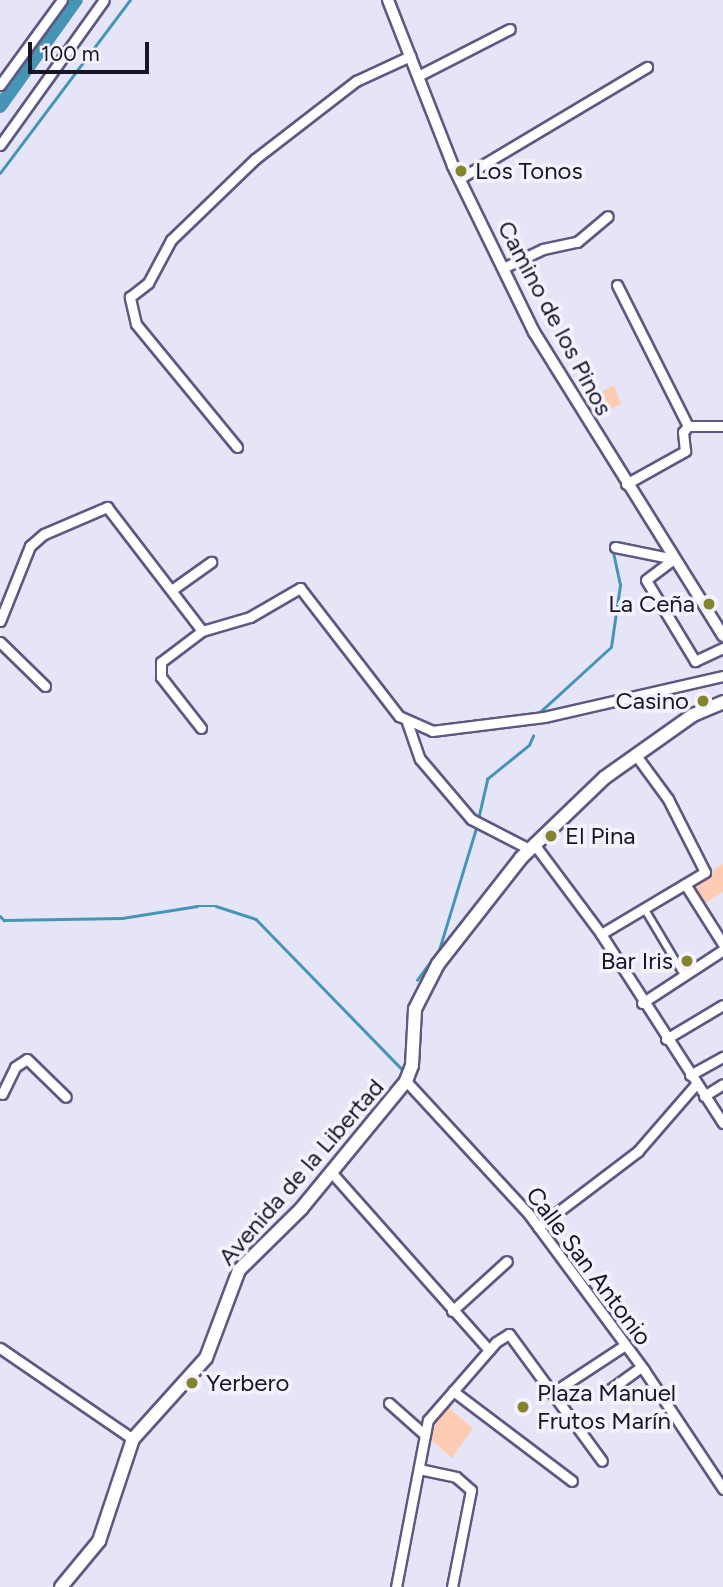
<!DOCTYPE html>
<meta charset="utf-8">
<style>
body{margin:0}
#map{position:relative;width:723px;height:1587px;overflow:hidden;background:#e6e5f7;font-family:Figtree,sans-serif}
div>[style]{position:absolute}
.green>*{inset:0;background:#feccb2}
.stream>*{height:2.5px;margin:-1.25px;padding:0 1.25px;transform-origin:1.25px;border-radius:1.25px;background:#4695b6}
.river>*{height:14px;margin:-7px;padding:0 7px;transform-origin:7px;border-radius:7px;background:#4695b6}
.roads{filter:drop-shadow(2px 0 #5d5981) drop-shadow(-2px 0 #5d5981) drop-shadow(0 2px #5d5981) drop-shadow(0 -2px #5d5981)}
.pedestrian>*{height:6px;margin:-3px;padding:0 3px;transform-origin:3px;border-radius:3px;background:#fff}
.minor>*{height:9px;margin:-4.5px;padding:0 4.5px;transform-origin:4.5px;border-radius:4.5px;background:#fff}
.tertiary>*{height:10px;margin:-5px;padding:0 5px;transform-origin:5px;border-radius:5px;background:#fff}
.secondary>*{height:12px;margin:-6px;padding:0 6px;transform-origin:6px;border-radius:6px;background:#fff}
.dots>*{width:19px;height:19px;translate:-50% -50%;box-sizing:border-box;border:4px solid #f4f3fd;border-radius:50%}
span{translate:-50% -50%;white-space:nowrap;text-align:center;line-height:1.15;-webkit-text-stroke:7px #f4f3fd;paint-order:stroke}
.poi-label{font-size:24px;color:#171626}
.left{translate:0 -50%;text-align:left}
.right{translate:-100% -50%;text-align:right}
.street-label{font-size:24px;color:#171626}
.scale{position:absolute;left:28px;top:42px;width:121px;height:32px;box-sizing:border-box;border:4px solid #171626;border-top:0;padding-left:9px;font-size:21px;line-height:24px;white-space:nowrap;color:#171626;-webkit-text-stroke:5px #f4f3fd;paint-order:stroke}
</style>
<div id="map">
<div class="green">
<div style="clip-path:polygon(614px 385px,621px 404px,591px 419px,580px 403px)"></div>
<div style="clip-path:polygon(723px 864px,723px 892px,701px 906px,687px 885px)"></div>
<div style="clip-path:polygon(444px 1404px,473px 1428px,452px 1458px,425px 1435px,428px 1420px)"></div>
</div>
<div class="stream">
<div style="left:0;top:173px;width:216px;rotate:-53.1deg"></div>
<div style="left:540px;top:712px;width:96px;rotate:-42.5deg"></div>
<div style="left:611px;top:647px;width:63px;rotate:-81.7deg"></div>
<div style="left:620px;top:585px;width:43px;rotate:-102.1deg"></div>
<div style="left:479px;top:815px;width:37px;rotate:-77deg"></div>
<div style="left:487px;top:779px;width:54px;rotate:-39deg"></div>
<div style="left:529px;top:745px;width:10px;rotate:-66deg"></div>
<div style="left:0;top:916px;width:6px;rotate:45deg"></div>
<div style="left:4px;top:920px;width:118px;rotate:-1deg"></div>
<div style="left:122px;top:918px;width:76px;rotate:-9.1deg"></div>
<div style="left:197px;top:906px;width:19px"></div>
<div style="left:216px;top:906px;width:42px;rotate:18deg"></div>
<div style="left:256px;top:919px;width:208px;rotate:45.8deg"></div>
<div style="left:417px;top:980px;width:37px;rotate:-54deg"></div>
<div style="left:439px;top:950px;width:127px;rotate:-73.1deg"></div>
</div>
<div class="river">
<div style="left:0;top:106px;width:130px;rotate:-54.4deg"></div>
</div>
<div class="roads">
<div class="pedestrian">
<div style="left:644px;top:908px;width:78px;rotate:59.2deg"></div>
</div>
<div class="minor">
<div style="left:418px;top:76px;width:103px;rotate:-27.1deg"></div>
<div style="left:0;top:85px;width:105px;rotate:-53.9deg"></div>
<div style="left:0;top:145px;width:178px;rotate:-54.4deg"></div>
<div style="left:459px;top:179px;width:219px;rotate:-30.8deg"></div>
<div style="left:503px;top:268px;width:44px;rotate:-25.4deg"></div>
<div style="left:543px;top:249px;width:35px;rotate:-12deg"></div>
<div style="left:577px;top:242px;width:40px;rotate:-40deg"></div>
<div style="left:617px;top:285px;width:158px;rotate:63.3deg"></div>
<div style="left:237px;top:447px;width:159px;rotate:-129.4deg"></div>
<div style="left:136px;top:324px;width:28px;rotate:-103deg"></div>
<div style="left:130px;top:297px;width:23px;rotate:-38deg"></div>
<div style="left:148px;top:283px;width:49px;rotate:-61.9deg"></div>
<div style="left:171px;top:240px;width:117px;rotate:-44deg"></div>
<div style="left:255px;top:159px;width:128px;rotate:-37.7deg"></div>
<div style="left:356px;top:81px;width:60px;rotate:-24.8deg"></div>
<div style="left:626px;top:484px;width:68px;rotate:-29.2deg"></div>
<div style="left:685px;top:451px;width:19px;rotate:-96deg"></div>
<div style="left:683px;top:432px;width:8px;rotate:-50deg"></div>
<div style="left:688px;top:426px;width:35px"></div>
<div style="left:615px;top:547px;width:60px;rotate:11.5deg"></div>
<div style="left:671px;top:561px;width:31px;rotate:143deg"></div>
<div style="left:646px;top:580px;width:95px;rotate:58.8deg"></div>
<div style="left:695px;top:661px;width:31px;rotate:-25deg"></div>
<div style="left:173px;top:589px;width:47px;rotate:-35.4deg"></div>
<div style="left:0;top:621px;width:81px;rotate:-68.2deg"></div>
<div style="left:30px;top:546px;width:18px;rotate:-41deg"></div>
<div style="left:44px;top:534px;width:69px;rotate:-23.2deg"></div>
<div style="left:107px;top:507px;width:156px;rotate:52.5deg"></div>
<div style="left:202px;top:631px;width:50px;rotate:-16.3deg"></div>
<div style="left:250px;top:617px;width:58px;rotate:-30.1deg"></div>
<div style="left:300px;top:588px;width:162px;rotate:52.3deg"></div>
<div style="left:399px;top:716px;width:36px;rotate:24deg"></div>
<div style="left:432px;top:731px;width:113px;rotate:-7.1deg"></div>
<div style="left:544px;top:717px;width:184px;rotate:-12.9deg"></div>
<div style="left:0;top:642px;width:63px;rotate:44.4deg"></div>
<div style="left:407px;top:722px;width:39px;rotate:71deg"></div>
<div style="left:420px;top:759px;width:79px;rotate:49.6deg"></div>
<div style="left:471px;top:819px;width:65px;rotate:27.3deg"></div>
<div style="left:201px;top:728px;width:65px;rotate:-128.1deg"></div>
<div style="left:161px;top:677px;width:15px;rotate:-90deg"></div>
<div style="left:161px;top:662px;width:51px;rotate:-37.1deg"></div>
<div style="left:534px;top:844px;width:112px;rotate:53.3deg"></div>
<div style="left:601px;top:934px;width:225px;rotate:57.2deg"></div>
<div style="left:685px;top:884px;width:71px;rotate:57.7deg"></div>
<div style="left:601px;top:934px;width:121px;rotate:-30.8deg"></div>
<div style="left:705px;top:872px;width:82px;rotate:-116.9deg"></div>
<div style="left:668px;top:799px;width:56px;rotate:-126.3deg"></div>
<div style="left:642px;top:1003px;width:97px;rotate:-33.2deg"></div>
<div style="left:666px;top:1039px;width:66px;rotate:-30.8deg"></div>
<div style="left:690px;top:1075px;width:38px;rotate:-29deg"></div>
<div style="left:406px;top:1081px;width:180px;rotate:47.3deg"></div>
<div style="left:528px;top:1213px;width:195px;rotate:53.5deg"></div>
<div style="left:644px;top:1370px;width:143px;rotate:56.4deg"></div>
<div style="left:2px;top:1094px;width:30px;rotate:-64deg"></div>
<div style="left:15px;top:1067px;width:14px;rotate:-34deg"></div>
<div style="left:27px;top:1059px;width:54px;rotate:44.3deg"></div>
<div style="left:704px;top:1096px;width:22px;rotate:-32deg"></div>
<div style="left:331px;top:1172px;width:238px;rotate:48.4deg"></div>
<div style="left:538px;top:1227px;width:126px;rotate:-37.2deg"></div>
<div style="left:638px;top:1151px;width:89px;rotate:-49.1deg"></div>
<div style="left:452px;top:1311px;width:74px;rotate:-42.3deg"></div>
<div style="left:0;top:1348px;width:161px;rotate:34.4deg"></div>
<div style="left:453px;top:1391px;width:149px;rotate:37.1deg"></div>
<div style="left:608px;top:1391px;width:41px;rotate:-36deg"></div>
<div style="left:552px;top:1393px;width:87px;rotate:-33.3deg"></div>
<div style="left:389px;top:1403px;width:48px;rotate:41.6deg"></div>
<div style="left:419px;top:1469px;width:38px;rotate:12deg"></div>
<div style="left:456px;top:1477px;width:20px;rotate:41deg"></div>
<div style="left:471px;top:1490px;width:99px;rotate:101.1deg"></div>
<div style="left:396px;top:1587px;width:170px;rotate:-79.2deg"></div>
<div style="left:428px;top:1420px;width:103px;rotate:-48.9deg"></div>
<div style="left:496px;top:1342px;width:15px;rotate:-32deg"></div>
<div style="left:509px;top:1334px;width:157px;rotate:53.8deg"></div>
</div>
<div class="tertiary">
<div style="left:388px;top:0;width:178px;rotate:68.6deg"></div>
<div style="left:453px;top:166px;width:185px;rotate:64deg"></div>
<div style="left:534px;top:332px;width:358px;rotate:58.1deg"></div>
</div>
<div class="secondary">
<div style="left:61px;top:1587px;width:60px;rotate:-50.4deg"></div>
<div style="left:99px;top:1541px;width:108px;rotate:-71.6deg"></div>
<div style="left:133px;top:1439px;width:109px;rotate:-48deg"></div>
<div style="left:206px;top:1358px;width:94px;rotate:-69.4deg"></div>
<div style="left:239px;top:1270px;width:87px;rotate:-44.5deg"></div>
<div style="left:301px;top:1209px;width:166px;rotate:-50.6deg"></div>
<div style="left:406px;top:1081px;width:17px;rotate:-69deg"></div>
<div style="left:412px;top:1065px;width:56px;rotate:-86.9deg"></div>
<div style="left:415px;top:1009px;width:51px;rotate:-62.9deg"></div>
<div style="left:438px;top:964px;width:135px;rotate:-51.9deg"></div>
<div style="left:521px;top:858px;width:115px;rotate:-43.9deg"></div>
<div style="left:604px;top:778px;width:109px;rotate:-35.3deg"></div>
<div style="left:693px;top:715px;width:33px;rotate:-23deg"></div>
</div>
</div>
<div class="dots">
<div style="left:461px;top:171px;background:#85842e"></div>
<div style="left:709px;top:604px;background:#85842e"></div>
<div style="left:703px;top:701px;background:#85842e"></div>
<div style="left:551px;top:836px;background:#85842e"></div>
<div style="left:687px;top:961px;background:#85842e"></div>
<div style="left:192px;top:1383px;background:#85842e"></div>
<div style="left:523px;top:1407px;background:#85842e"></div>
</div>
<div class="poi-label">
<span class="left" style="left:475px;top:171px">Los Tonos</span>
<span class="right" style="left:695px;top:604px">La Ceña</span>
<span class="right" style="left:689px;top:701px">Casino</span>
<span class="left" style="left:565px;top:836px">El Pina</span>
<span class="right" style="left:673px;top:961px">Bar Iris</span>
<span class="left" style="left:206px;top:1383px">Yerbero</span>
<span class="left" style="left:537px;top:1407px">Plaza Manuel<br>Frutos Marín</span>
</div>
<div class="street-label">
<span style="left:555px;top:318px;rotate:62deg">Camino de los Pinos</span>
<span style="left:301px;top:1172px;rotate:-49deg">Avenida de la Libertad</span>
<span style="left:589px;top:1266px;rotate:53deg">Calle San Antonio</span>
</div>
<div class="scale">100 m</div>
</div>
